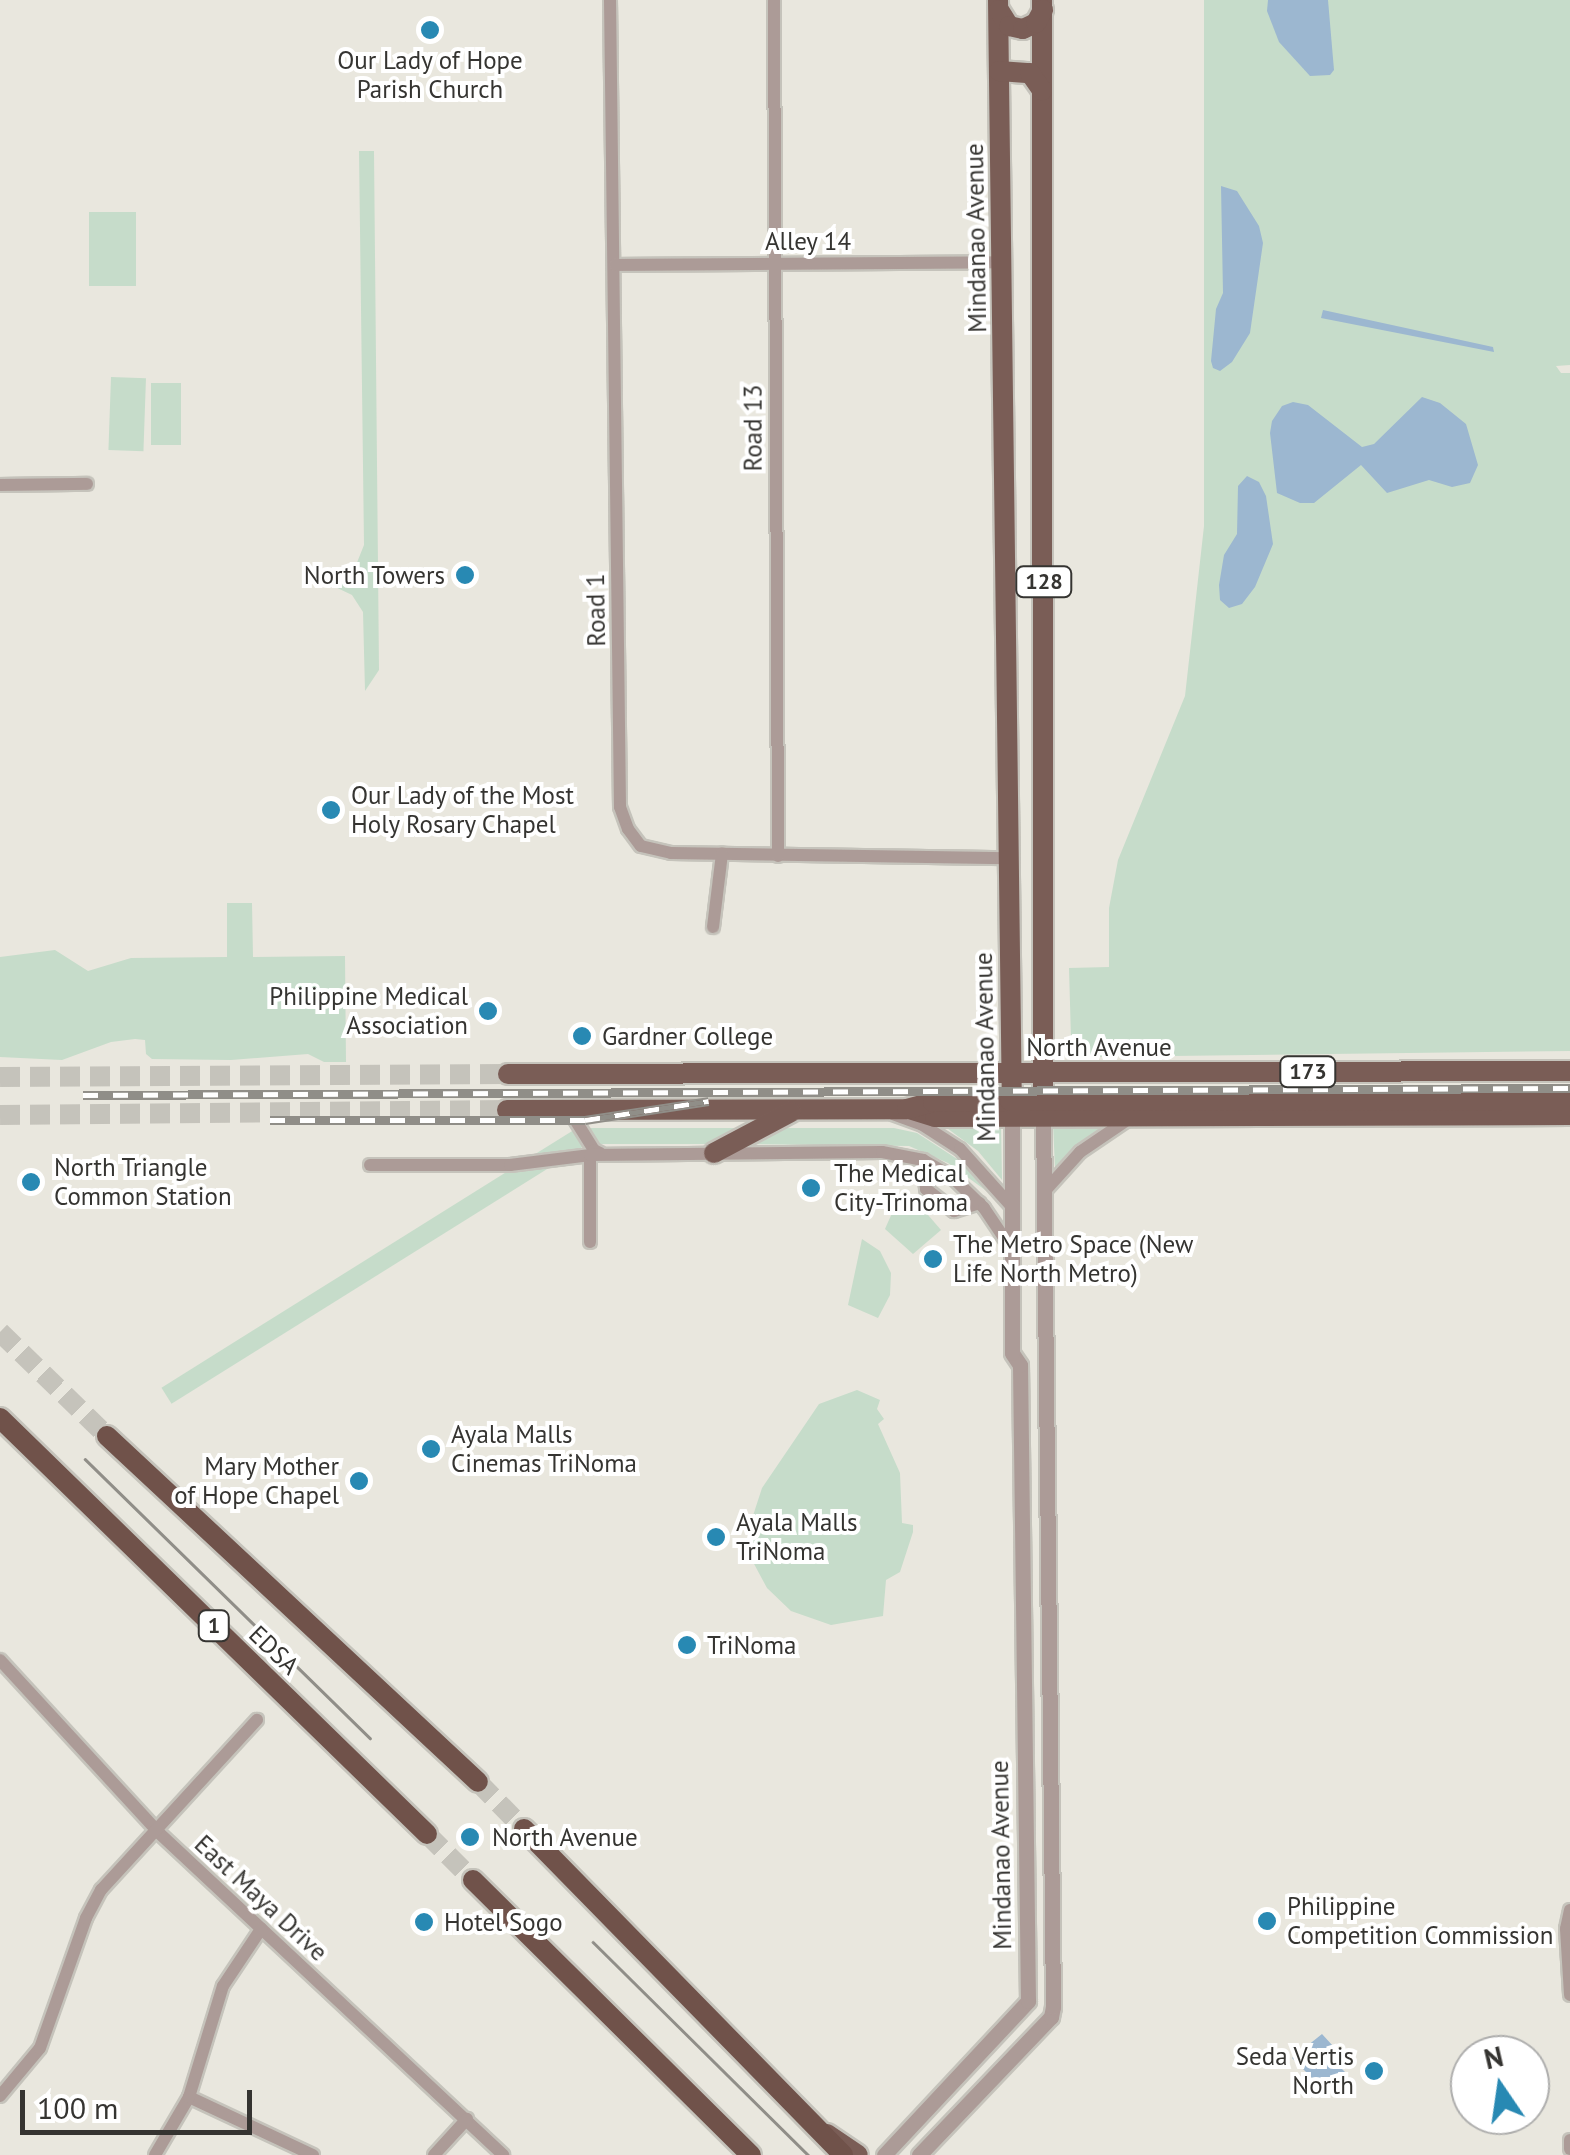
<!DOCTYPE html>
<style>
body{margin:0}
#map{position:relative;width:1570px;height:2155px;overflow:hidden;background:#e9e7de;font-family:"PT Sans",sans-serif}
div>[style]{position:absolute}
.green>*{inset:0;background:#c6dcca;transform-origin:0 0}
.water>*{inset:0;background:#9cb7d0}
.primary-tunnel>*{height:20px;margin-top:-10px;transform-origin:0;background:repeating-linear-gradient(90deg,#c5c3bb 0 20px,transparent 0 30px)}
.trunk-tunnel>*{height:20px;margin-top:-10px;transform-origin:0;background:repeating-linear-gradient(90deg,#c5c3bb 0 20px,transparent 0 30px)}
.roads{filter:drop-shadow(2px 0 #c5c3bb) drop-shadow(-2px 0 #c5c3bb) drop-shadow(0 2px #c5c3bb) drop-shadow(0 -2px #c5c3bb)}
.minor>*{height:12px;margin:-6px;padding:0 6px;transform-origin:6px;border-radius:6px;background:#ac9b97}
.tertiary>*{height:15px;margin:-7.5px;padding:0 7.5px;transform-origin:7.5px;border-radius:7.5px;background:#ac9b97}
.primary>*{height:20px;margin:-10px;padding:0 10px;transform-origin:10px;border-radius:10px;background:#7a5d56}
.trunk>*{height:20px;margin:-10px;padding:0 10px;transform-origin:10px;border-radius:10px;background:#70524a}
.tram>*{height:2.5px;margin:-1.25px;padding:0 1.25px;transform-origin:1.25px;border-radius:1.25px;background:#908e88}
.rail>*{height:9px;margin-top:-4.5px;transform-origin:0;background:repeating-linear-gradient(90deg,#fff 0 15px,#908e88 0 30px);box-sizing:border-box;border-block:2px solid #908e88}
.dots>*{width:28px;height:28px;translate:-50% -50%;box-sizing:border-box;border:5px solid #fff;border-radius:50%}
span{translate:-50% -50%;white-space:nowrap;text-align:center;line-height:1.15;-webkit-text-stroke:8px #fff;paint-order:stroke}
.shield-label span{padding:2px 8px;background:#fff;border:2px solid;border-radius:8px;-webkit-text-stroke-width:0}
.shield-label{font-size:22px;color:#353431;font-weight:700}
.poi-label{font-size:25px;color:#353431}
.right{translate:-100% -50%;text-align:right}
.left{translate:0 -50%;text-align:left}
.street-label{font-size:25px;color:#353431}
.north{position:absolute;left:1450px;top:2035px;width:100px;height:100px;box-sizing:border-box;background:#fff;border:2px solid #aeaead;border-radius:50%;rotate:347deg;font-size:28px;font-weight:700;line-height:40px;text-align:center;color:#353431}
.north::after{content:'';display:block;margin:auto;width:35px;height:45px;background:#2889b3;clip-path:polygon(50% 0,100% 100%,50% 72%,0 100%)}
.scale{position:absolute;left:20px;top:2090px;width:232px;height:45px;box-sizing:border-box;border:5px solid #353431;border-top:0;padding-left:12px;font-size:30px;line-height:35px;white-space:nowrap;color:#353431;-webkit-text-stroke:8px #fff;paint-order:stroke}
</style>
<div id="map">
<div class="green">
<div style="clip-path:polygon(1204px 0,1570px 0,1570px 365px,1556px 366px,1561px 373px,1570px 373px,1570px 1051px,1091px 1057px,1078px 1051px,1071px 1039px,1069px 968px,1109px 967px,1109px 908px,1118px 860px,1185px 696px,1204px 526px)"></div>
<div style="clip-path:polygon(359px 151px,374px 151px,379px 670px,365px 691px,363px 612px,352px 595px,329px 584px,356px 565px,364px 545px)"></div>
<div style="left:89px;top:212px;width:47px;height:74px"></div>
<div style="left:111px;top:377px;width:35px;height:73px;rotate:2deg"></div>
<div style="left:151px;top:383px;width:30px;height:62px"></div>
<div style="clip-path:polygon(227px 903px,252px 903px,253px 957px,345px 956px,346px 1062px,324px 1062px,308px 1054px,231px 1060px,152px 1059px,146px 1054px,145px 1040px,135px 1039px,111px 1042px,62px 1060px,0 1057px,0 957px,55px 950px,88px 971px,131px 958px,227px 957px)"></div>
<div style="clip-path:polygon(1001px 1122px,1002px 1180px,978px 1151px,940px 1123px)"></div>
<div style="clip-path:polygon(1053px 1122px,1107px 1122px,1055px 1169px)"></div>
<div style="left:577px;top:1128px;width:19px;height:490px;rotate:58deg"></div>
<div style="clip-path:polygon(585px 1128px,752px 1128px,721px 1144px,596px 1144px)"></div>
<div style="clip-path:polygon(768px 1128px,894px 1128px,917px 1133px,968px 1166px,992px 1195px,948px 1163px,909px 1146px,737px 1144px)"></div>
<div style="clip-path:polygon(900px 1195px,922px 1208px,941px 1230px,913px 1254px,885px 1229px)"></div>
<div style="clip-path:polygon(862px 1239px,880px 1251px,891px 1273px,890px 1295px,878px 1318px,848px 1305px)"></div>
<div style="clip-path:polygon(857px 1390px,880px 1400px,877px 1409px,884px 1419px,878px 1424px,900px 1473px,902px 1523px,913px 1525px,913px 1532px,900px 1572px,886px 1580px,883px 1616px,831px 1625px,791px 1611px,767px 1588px,753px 1562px,748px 1531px,762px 1488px,819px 1404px)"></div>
</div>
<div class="water">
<div style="clip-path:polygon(1268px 0,1328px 0,1334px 70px,1330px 75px,1310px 76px,1279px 42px,1267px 11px)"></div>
<div style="clip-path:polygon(1221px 186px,1237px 191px,1259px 226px,1263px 243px,1250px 333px,1232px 362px,1220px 371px,1213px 368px,1211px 361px,1216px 309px,1223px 293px)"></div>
<div style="clip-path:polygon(1323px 310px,1493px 347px,1494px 352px,1321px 318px)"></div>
<div style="clip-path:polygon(1422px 397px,1440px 403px,1466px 424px,1478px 465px,1470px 483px,1452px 487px,1429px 480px,1387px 493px,1361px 465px,1314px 503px,1300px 503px,1277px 493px,1270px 433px,1272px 421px,1282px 406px,1293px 402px,1308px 405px,1362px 447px,1374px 444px)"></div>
<div style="clip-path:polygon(1247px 476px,1259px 482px,1266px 496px,1273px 544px,1255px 587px,1242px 604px,1229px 608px,1220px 600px,1219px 585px,1224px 555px,1237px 534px,1238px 486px)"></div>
<div style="clip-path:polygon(1322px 2034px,1333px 2046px,1326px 2053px,1346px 2073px,1326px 2092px,1292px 2058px)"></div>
</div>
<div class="primary-tunnel">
<div style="left:0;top:1077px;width:508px;rotate:-0.34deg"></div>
<div style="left:0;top:1115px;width:507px;rotate:-0.57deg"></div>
</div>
<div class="trunk-tunnel">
<div style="left:0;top:1332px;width:149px;rotate:44.2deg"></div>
<div style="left:478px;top:1782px;width:66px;rotate:45.6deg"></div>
<div style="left:427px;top:1834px;width:65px;rotate:45deg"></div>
</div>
<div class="roads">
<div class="minor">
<div style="left:610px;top:0;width:807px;rotate:89.29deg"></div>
<div style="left:620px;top:807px;width:23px;rotate:70deg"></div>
<div style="left:628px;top:829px;width:21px;rotate:53deg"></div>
<div style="left:641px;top:846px;width:31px;rotate:13deg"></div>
<div style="left:671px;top:853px;width:337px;rotate:0.9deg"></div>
<div style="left:774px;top:0;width:856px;rotate:89.73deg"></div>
<div style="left:615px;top:265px;width:386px;rotate:-0.4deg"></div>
<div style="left:0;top:485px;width:87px;rotate:-0.7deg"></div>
<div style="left:713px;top:927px;width:74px;rotate:-83deg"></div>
<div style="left:569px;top:1110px;width:47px;rotate:58deg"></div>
<div style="left:594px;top:1150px;width:7px;rotate:27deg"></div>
<div style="left:893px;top:1114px;width:30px;rotate:20deg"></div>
<div style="left:921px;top:1124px;width:46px;rotate:32.7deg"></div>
<div style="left:960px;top:1149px;width:78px;rotate:48.1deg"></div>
<div style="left:923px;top:1160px;width:29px;rotate:84deg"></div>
<div style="left:926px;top:1189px;width:36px;rotate:38deg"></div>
<div style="left:954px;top:1211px;width:27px;rotate:-17deg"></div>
<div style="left:370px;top:1165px;width:140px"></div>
<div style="left:510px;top:1165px;width:81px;rotate:-7.1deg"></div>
<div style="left:1043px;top:1193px;width:55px;rotate:-47.9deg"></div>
<div style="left:1080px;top:1152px;width:57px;rotate:-34.2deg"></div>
<div style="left:590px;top:1242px;width:87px;rotate:-90deg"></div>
<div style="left:590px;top:1155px;width:292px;rotate:-0.6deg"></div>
<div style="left:882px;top:1152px;width:42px;rotate:11deg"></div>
<div style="left:923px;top:1160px;width:32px;rotate:30deg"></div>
<div style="left:951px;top:1176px;width:46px;rotate:44.1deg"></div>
<div style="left:984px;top:1208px;width:48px;rotate:56deg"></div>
<div style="left:0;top:1660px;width:234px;rotate:47.4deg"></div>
<div style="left:158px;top:1832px;width:473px;rotate:43.1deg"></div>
<div style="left:1570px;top:1910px;width:19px;rotate:102deg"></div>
<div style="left:1566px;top:1929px;width:66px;rotate:86.5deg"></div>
<div style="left:0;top:2096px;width:62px;rotate:-50.2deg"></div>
<div style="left:40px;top:2048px;width:138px;rotate:-70.5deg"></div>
<div style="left:86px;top:1918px;width:32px;rotate:-62deg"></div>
<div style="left:101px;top:1890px;width:231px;rotate:-47.5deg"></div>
<div style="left:189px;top:2097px;width:137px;rotate:25.1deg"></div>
<div style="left:1570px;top:2140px;width:9px;rotate:90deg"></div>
<div style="left:155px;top:2155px;width:67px;rotate:-59.6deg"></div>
<div style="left:189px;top:2097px;width:116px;rotate:-73deg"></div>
<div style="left:223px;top:1986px;width:69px;rotate:-56.3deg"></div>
<div style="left:434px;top:2155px;width:49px;rotate:-47.5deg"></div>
</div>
<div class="tertiary">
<div style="left:884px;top:2155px;width:211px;rotate:-46.9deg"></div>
<div style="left:1028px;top:2001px;width:636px;rotate:-90.72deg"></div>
<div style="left:1020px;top:1365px;width:14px;rotate:-124deg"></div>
<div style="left:1012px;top:1353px;width:237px;rotate:-90deg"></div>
<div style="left:919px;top:2155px;width:191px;rotate:-46.3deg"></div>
<div style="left:1051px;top:2017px;width:10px;rotate:-79deg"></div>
<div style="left:1053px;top:2007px;width:891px;rotate:-90.64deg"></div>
</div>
<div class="primary">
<div style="left:998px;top:0;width:1116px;rotate:89.28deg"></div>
<div style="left:1042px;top:0;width:1116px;rotate:89.95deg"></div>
<div style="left:999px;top:10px;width:19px;rotate:58deg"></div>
<div style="left:1009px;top:26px;width:14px;rotate:12deg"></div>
<div style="left:1023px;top:29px;width:14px;rotate:-25deg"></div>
<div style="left:1036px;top:23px;width:15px;rotate:-62deg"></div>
<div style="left:999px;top:71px;width:31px;rotate:4deg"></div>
<div style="left:1030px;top:73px;width:21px;rotate:55deg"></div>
<div style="left:508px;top:1074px;width:1062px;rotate:-0.16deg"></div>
<div style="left:909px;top:1109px;width:27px;rotate:17deg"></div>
<div style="left:935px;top:1117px;width:635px;rotate:-0.18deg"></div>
<div style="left:507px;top:1110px;width:400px;rotate:-0.1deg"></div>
<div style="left:907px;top:1109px;width:27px;rotate:-15deg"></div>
<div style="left:933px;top:1102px;width:77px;rotate:-0.7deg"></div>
<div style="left:1010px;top:1101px;width:560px;rotate:-0.1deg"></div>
<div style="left:714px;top:1153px;width:87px;rotate:-28deg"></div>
<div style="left:827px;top:2134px;width:37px;rotate:34deg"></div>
</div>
<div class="trunk">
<div style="left:0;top:1418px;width:596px;rotate:44.25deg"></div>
<div style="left:107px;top:1436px;width:507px;rotate:43deg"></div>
<div style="left:524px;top:1829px;width:456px;rotate:45.6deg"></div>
<div style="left:473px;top:1880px;width:391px;rotate:44.7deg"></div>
</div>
</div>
<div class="tram">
<div style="left:85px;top:1459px;width:399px;rotate:44.4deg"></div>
<div style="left:593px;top:1942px;width:303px;rotate:44.7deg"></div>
</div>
<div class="rail">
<div style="left:83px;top:1095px;width:1487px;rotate:-0.27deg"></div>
<div style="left:270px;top:1120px;width:315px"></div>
<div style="left:585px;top:1120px;width:125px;rotate:-8.7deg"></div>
</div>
<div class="dots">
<div style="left:430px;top:30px;background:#2889b3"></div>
<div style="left:465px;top:575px;background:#2889b3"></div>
<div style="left:331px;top:810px;background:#2889b3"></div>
<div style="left:488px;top:1011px;background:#2889b3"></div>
<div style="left:582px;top:1036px;background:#2889b3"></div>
<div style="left:31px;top:1182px;background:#2889b3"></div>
<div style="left:811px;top:1188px;background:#2889b3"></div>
<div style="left:933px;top:1259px;background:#2889b3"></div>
<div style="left:431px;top:1449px;background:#2889b3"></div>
<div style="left:359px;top:1481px;background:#2889b3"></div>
<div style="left:716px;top:1537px;background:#2889b3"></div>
<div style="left:687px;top:1645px;background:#2889b3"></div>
<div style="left:470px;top:1837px;background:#2889b3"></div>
<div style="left:1267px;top:1921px;background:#2889b3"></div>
<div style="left:424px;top:1922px;background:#2889b3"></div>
<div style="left:1374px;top:2071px;background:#2889b3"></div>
</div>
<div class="shield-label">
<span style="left:1044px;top:582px">128</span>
<span style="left:1308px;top:1072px">173</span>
<span style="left:214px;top:1626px">1</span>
</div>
<div class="poi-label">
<span style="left:430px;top:75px">Our Lady of Hope<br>Parish Church</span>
<span class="right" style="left:445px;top:575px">North Towers</span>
<span class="left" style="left:351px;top:810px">Our Lady of the Most<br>Holy Rosary Chapel</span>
<span class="right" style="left:468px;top:1011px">Philippine Medical<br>Association</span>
<span class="left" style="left:602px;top:1036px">Gardner College</span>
<span class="left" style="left:54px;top:1182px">North Triangle<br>Common Station</span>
<span class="left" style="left:834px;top:1188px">The Medical<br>City-Trinoma</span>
<span class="left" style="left:953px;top:1259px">The Metro Space (New<br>Life North Metro)</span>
<span class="left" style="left:451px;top:1449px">Ayala Malls<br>Cinemas TriNoma</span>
<span class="right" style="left:339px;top:1481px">Mary Mother<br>of Hope Chapel</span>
<span class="left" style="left:736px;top:1537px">Ayala Malls<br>TriNoma</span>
<span class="left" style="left:707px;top:1645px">TriNoma</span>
<span class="left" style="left:492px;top:1837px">North Avenue</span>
<span class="left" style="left:1287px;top:1921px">Philippine<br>Competition Commission</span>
<span class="left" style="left:444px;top:1922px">Hotel Sogo</span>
<span class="right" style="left:1354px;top:2071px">Seda Vertis<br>North</span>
</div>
<div class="street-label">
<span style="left:976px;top:238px;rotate:-91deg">Mindanao Avenue</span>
<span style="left:808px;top:241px">Alley 14</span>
<span style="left:753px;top:428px;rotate:-90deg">Road 13</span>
<span style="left:596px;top:610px;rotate:-91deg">Road 1</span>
<span style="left:985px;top:1047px;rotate:-91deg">Mindanao Avenue</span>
<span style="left:1099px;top:1047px">North Avenue</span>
<span style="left:274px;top:1650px;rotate:44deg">EDSA</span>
<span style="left:1001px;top:1855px;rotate:-91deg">Mindanao Avenue</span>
<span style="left:261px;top:1898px;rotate:43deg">East Maya Drive</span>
</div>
<div class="north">N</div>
<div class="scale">100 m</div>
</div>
